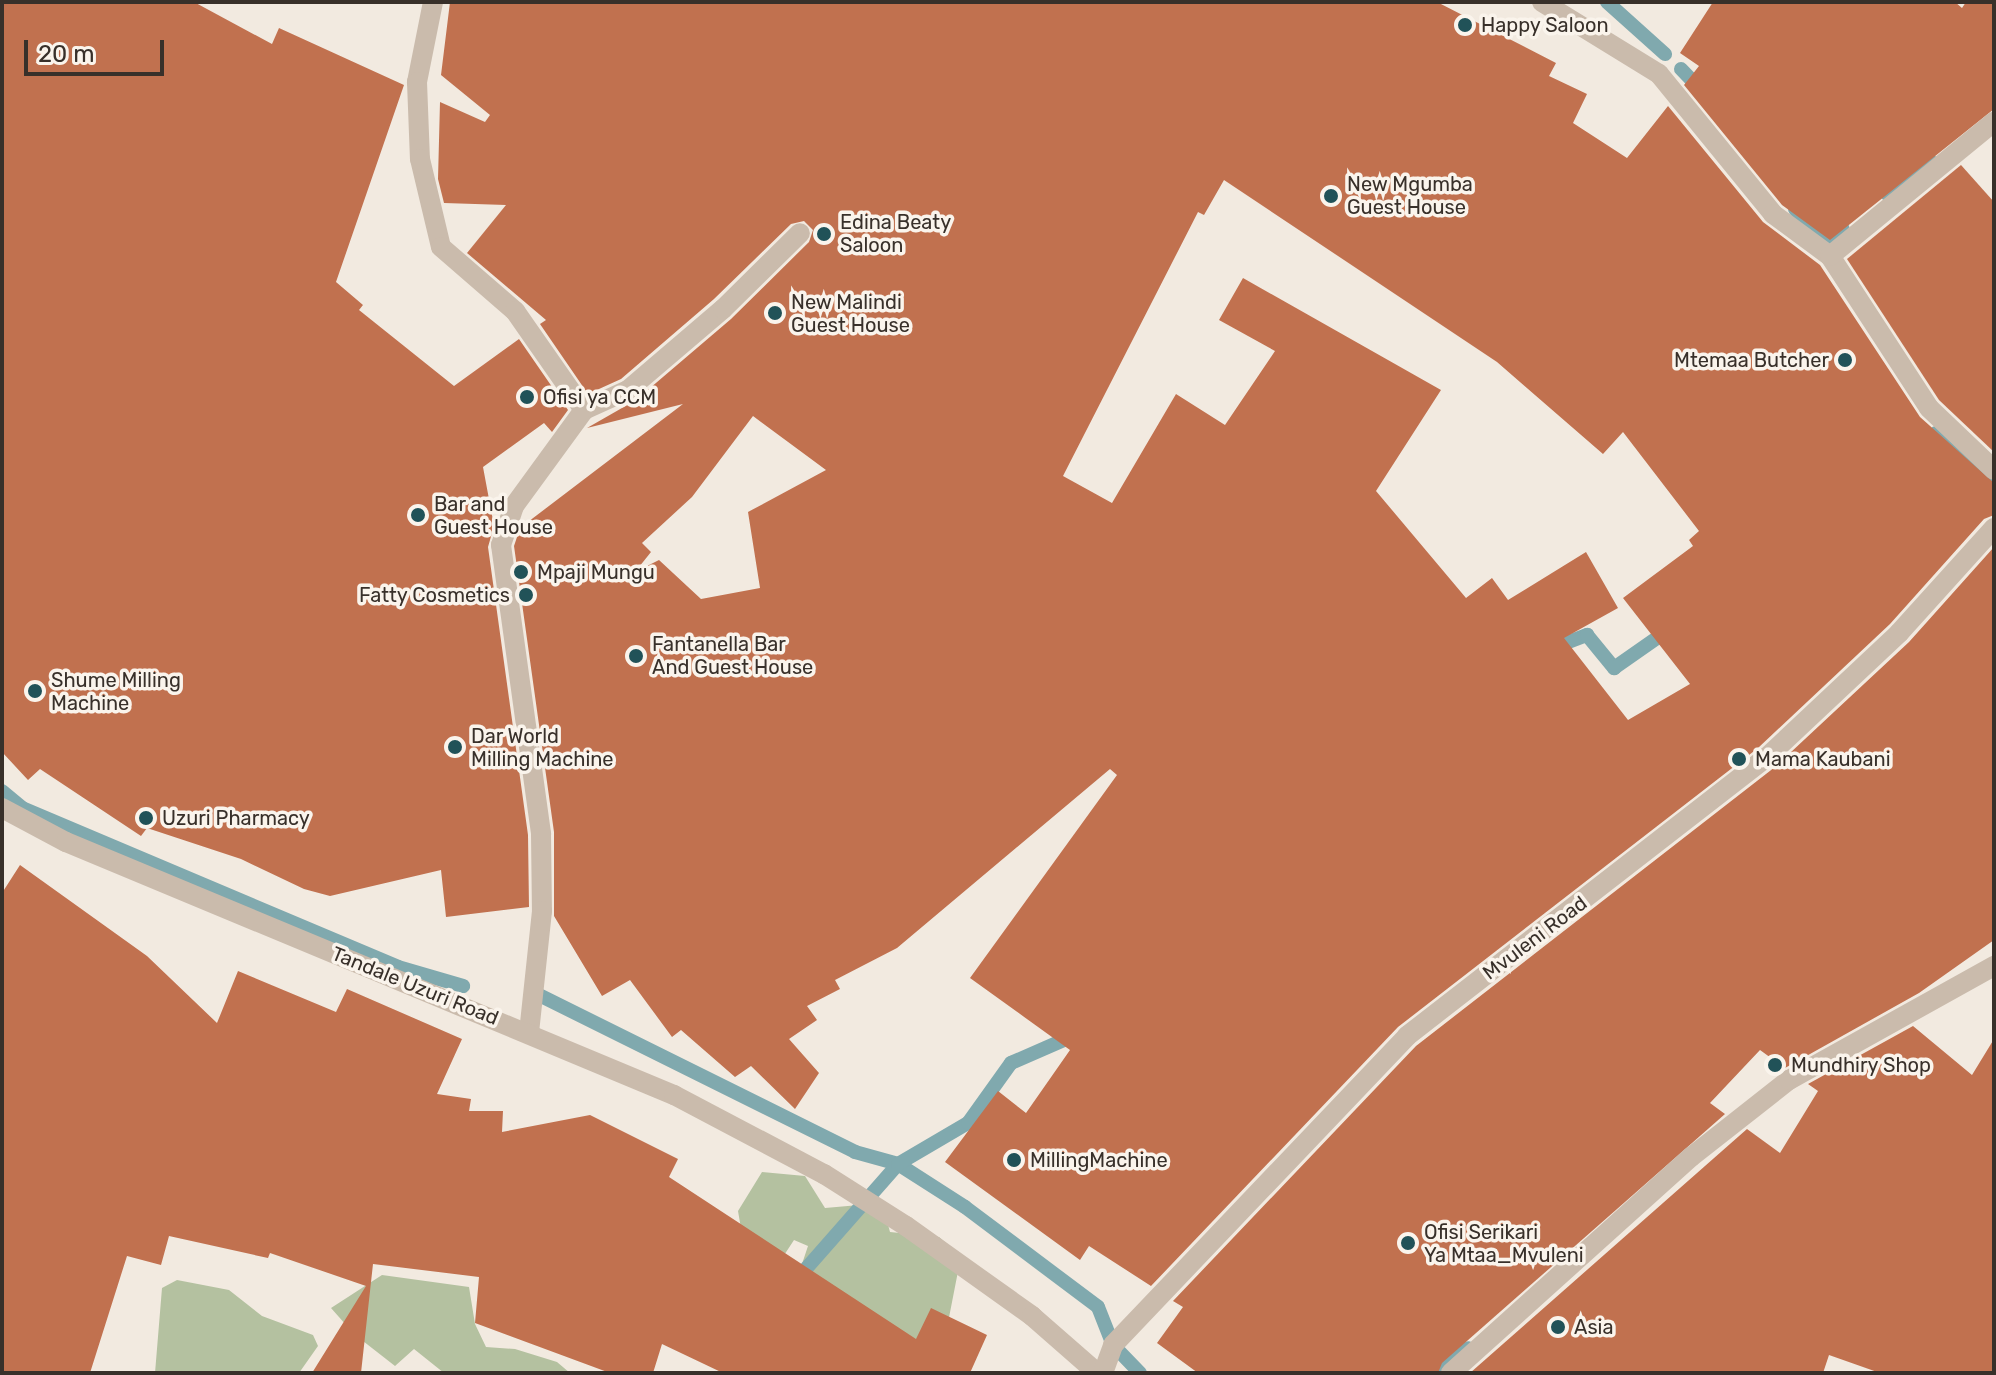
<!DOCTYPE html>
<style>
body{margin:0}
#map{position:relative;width:1996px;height:1375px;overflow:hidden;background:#f2eae0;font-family:Rubik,sans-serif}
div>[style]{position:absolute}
.green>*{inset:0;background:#b4c1a0}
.stream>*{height:14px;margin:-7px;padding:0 7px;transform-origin:7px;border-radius:7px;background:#80a9ae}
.building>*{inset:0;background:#c1714f}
.lane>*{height:20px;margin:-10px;padding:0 10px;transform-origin:10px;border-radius:10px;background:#cabbac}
.street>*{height:20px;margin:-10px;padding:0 10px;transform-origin:10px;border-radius:10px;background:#cabbac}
.dots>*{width:22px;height:22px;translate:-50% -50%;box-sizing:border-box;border:4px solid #faf4ec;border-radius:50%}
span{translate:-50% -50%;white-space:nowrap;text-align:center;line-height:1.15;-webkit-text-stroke:7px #faf4ec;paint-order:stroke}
.poi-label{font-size:20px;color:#38302a}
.left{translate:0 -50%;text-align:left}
.right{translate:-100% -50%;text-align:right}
.street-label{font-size:20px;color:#38302a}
.frame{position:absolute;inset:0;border:4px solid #38302a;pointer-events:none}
.scale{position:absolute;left:24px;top:40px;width:140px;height:36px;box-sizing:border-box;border:4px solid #38302a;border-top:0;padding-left:10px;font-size:24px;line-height:28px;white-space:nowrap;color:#38302a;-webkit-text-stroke:6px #faf4ec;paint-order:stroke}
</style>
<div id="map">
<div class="green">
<div style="clip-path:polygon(762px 1172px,805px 1176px,825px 1208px,882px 1203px,890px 1232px,939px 1237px,961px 1256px,945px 1338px,920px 1353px,797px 1279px,808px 1246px,794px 1240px,775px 1269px,744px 1246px,738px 1211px)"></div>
<div style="clip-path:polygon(382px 1275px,469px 1287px,475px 1324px,486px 1347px,515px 1349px,557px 1362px,570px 1373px,444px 1373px,414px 1349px,395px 1366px,354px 1334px,331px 1308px)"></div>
<div style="clip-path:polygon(177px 1280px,229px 1290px,262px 1316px,313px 1335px,318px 1346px,299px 1373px,155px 1373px,162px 1288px)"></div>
</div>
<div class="stream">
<div style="left:1607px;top:2px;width:78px;rotate:41.9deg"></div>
<div style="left:1681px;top:69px;width:32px;rotate:46deg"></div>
<div style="left:1887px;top:194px;width:55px;rotate:-35.4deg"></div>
<div style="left:1795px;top:209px;width:46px;rotate:51.1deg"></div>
<div style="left:1824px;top:245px;width:25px;rotate:-43deg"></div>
<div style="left:1936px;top:433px;width:75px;rotate:39.6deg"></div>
<div style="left:1550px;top:649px;width:40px;rotate:-21deg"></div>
<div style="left:1587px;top:635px;width:43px;rotate:50.7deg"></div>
<div style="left:1614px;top:668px;width:68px;rotate:-34.9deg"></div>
<div style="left:2px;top:791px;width:26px;rotate:40deg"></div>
<div style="left:22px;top:808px;width:408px;rotate:22.9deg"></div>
<div style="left:398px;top:967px;width:68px;rotate:16.3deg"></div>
<div style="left:533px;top:992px;width:360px;rotate:26.4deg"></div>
<div style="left:855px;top:1152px;width:45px;rotate:15.6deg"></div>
<div style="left:898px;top:1164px;width:80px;rotate:32.7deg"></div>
<div style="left:965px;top:1207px;width:166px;rotate:36.9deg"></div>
<div style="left:1098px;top:1307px;width:41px;rotate:68.5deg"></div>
<div style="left:1113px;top:1345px;width:39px;rotate:46deg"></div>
<div style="left:797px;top:1279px;width:153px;rotate:-48.7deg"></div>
<div style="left:898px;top:1164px;width:81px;rotate:-30.4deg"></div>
<div style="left:968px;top:1123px;width:74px;rotate:-54.4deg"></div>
<div style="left:1011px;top:1063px;width:70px;rotate:-23.6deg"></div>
<div style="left:1431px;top:1373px;width:45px;rotate:-33.3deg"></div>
</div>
<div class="building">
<div style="clip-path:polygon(2px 2px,194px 2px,272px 44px,279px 28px,404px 85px,336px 282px,363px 305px,359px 310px,454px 386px,519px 339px,568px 410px,552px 432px,544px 423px,483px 467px,494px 526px,488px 547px,528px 835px,529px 907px,446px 917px,441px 870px,330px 896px,304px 889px,241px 859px,147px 828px,141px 836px,40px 769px,28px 780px,2px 752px)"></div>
<div style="clip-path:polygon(evenodd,450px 2px,1437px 2px,1556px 63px,1549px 76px,1587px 94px,1573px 123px,1627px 158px,1668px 106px,1763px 222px,1820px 265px,1920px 417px,1994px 483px,1994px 515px,1984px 519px,1890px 624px,1758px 748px,1398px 1027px,1151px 1286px,1089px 1246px,1080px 1260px,945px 1162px,998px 1091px,1026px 1113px,1070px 1050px,970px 978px,1117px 775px,1110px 769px,897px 948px,835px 980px,840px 989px,807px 1006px,817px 1020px,789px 1039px,819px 1073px,795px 1109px,751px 1066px,735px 1077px,681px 1030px,672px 1037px,630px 980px,602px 996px,554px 916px,554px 832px,514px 546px,520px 528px,683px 404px,587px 428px,636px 400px,731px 319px,809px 242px,813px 230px,804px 221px,791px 224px,714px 299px,621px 379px,588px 394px,540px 324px,546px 320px,467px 253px,506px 205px,444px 203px,438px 179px,440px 102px,485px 122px,490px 115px,441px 75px,450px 2px,1224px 180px,1497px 362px,1603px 454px,1623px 432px,1699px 531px,1689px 540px,1693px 546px,1623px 598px,1690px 684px,1628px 720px,1564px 638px,1618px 608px,1586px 552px,1508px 600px,1492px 578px,1466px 598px,1376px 491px,1441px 390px,1243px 278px,1219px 320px,1275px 351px,1225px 425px,1176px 394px,1112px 503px,1063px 476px,1198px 212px,1204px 215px,1224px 180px,450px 2px,753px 416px,826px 470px,748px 512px,760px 588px,701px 599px,659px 560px,635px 572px,651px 552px,642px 543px,692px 497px,753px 416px)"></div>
<div style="clip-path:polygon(1713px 2px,1955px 2px,1962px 8px,1966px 2px,1994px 2px,1994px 109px,1830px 240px,1782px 205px,1684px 85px,1699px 66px,1680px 53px)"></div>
<div style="clip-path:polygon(1961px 165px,1994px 202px,1994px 452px,1939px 400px,1847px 259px)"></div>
<div style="clip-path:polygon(1994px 547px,1994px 940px,1919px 993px,1785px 1068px,1760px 1050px,1710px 1103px,1725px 1114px,1442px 1363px,1438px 1373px,1198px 1373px,1157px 1343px,1183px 1307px,1173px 1301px,1416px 1046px,1775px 767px,1909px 642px)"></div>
<div style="clip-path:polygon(20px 865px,147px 956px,217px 1023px,238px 971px,336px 1012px,347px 989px,462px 1039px,437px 1094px,471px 1099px,469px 1111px,503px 1111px,502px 1132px,590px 1115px,678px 1159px,669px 1177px,916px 1339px,931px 1308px,987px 1335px,970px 1373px,723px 1373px,662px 1344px,653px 1373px,610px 1373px,475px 1323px,479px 1277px,373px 1264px,361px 1373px,312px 1373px,366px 1286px,270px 1253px,268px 1258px,169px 1236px,161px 1265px,127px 1256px,90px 1373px,2px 1373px,2px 893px)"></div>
<div style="clip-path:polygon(1913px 1026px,1972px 1075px,1994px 1039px,1994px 1373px,1880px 1373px,1829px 1355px,1823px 1373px,1470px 1373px,1747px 1129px,1780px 1153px,1818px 1091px,1808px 1084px)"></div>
</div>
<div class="lane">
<div style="left:584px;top:410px;width:48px;rotate:-24.4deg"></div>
<div style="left:628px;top:390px;width:125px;rotate:-40.5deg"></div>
<div style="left:723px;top:309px;width:108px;rotate:-44.6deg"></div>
</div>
<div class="street">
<div style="left:433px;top:2px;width:82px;rotate:101.3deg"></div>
<div style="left:417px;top:82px;width:77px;rotate:87.8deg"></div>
<div style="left:420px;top:159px;width:90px;rotate:76.6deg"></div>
<div style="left:441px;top:247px;width:98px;rotate:40.9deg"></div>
<div style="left:515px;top:311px;width:121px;rotate:55.1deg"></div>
<div style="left:584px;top:410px;width:119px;rotate:126.1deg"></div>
<div style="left:514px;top:506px;width:41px;rotate:108.4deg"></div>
<div style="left:501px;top:545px;width:292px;rotate:82.1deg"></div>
<div style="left:541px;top:834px;width:77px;rotate:89.3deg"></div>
<div style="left:542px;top:911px;width:122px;rotate:96.1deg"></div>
<div style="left:1542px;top:2px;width:137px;rotate:31.6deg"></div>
<div style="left:1659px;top:74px;width:181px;rotate:50.8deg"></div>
<div style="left:1773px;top:214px;width:71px;rotate:36.4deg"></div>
<div style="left:1830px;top:256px;width:181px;rotate:56.9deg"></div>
<div style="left:1929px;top:408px;width:90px;rotate:43.6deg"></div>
<div style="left:1830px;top:256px;width:212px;rotate:-39.3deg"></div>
<div style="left:2px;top:808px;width:72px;rotate:28deg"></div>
<div style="left:66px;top:842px;width:659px;rotate:22.59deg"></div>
<div style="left:674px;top:1095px;width:170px;rotate:27.8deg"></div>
<div style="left:824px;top:1174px;width:97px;rotate:32.4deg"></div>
<div style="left:906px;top:1226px;width:155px;rotate:35.5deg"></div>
<div style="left:1032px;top:1316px;width:86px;rotate:41.2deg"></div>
<div style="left:1103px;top:1373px;width:30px;rotate:-70deg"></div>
<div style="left:1113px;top:1345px;width:427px;rotate:-46.4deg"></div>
<div style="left:1407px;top:1036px;width:454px;rotate:-37.8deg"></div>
<div style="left:1766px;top:758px;width:183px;rotate:-43.2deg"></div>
<div style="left:1899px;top:633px;width:142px;rotate:-47.9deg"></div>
<div style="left:1451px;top:1373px;width:323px;rotate:-42deg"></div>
<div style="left:1691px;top:1157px;width:125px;rotate:-38.2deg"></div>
<div style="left:1789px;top:1080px;width:235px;rotate:-29.1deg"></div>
</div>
<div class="dots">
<div style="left:1465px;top:25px;background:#215258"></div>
<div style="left:1331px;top:196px;background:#215258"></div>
<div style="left:824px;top:234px;background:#215258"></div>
<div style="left:775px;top:313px;background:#215258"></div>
<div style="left:1845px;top:360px;background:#215258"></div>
<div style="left:527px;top:397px;background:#215258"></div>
<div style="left:418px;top:515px;background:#215258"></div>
<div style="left:521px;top:572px;background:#215258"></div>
<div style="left:526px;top:595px;background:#215258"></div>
<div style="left:636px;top:656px;background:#215258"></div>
<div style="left:35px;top:691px;background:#215258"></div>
<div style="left:455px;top:747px;background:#215258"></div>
<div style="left:1739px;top:759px;background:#215258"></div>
<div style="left:146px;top:818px;background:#215258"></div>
<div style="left:1775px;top:1065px;background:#215258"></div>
<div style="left:1014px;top:1160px;background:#215258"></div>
<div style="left:1408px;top:1243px;background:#215258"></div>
<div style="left:1558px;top:1327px;background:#215258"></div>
</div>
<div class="poi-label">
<span class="left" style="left:1481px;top:25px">Happy Saloon</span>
<span class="left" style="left:1347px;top:196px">New Mgumba<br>Guest House</span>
<span class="left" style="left:840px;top:234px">Edina Beaty<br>Saloon</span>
<span class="left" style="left:791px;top:314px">New Malindi<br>Guest House</span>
<span class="right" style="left:1829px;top:360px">Mtemaa Butcher</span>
<span class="left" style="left:543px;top:397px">Ofisi ya CCM</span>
<span class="left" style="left:434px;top:516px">Bar and<br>Guest House</span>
<span class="left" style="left:537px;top:572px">Mpaji Mungu</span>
<span class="right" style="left:510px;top:595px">Fatty Cosmetics</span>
<span class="left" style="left:652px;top:656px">Fantanella Bar<br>And Guest House</span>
<span class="left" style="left:51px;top:692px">Shume Milling<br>Machine</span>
<span class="left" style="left:471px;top:748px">Dar World<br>Milling Machine</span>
<span class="left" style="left:1755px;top:759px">Mama Kaubani</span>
<span class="left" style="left:162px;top:818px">Uzuri Pharmacy</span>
<span class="left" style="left:1791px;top:1065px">Mundhiry Shop</span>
<span class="left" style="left:1030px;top:1160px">MillingMachine</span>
<span class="left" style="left:1424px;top:1244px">Ofisi Serikari<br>Ya Mtaa_Mvuleni</span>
<span class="left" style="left:1574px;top:1327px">Asia</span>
</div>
<div class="street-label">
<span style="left:1535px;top:938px;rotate:-37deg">Mvuleni Road</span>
<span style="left:415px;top:986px;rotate:22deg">Tandale Uzuri Road</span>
</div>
<div class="frame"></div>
<div class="scale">20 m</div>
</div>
